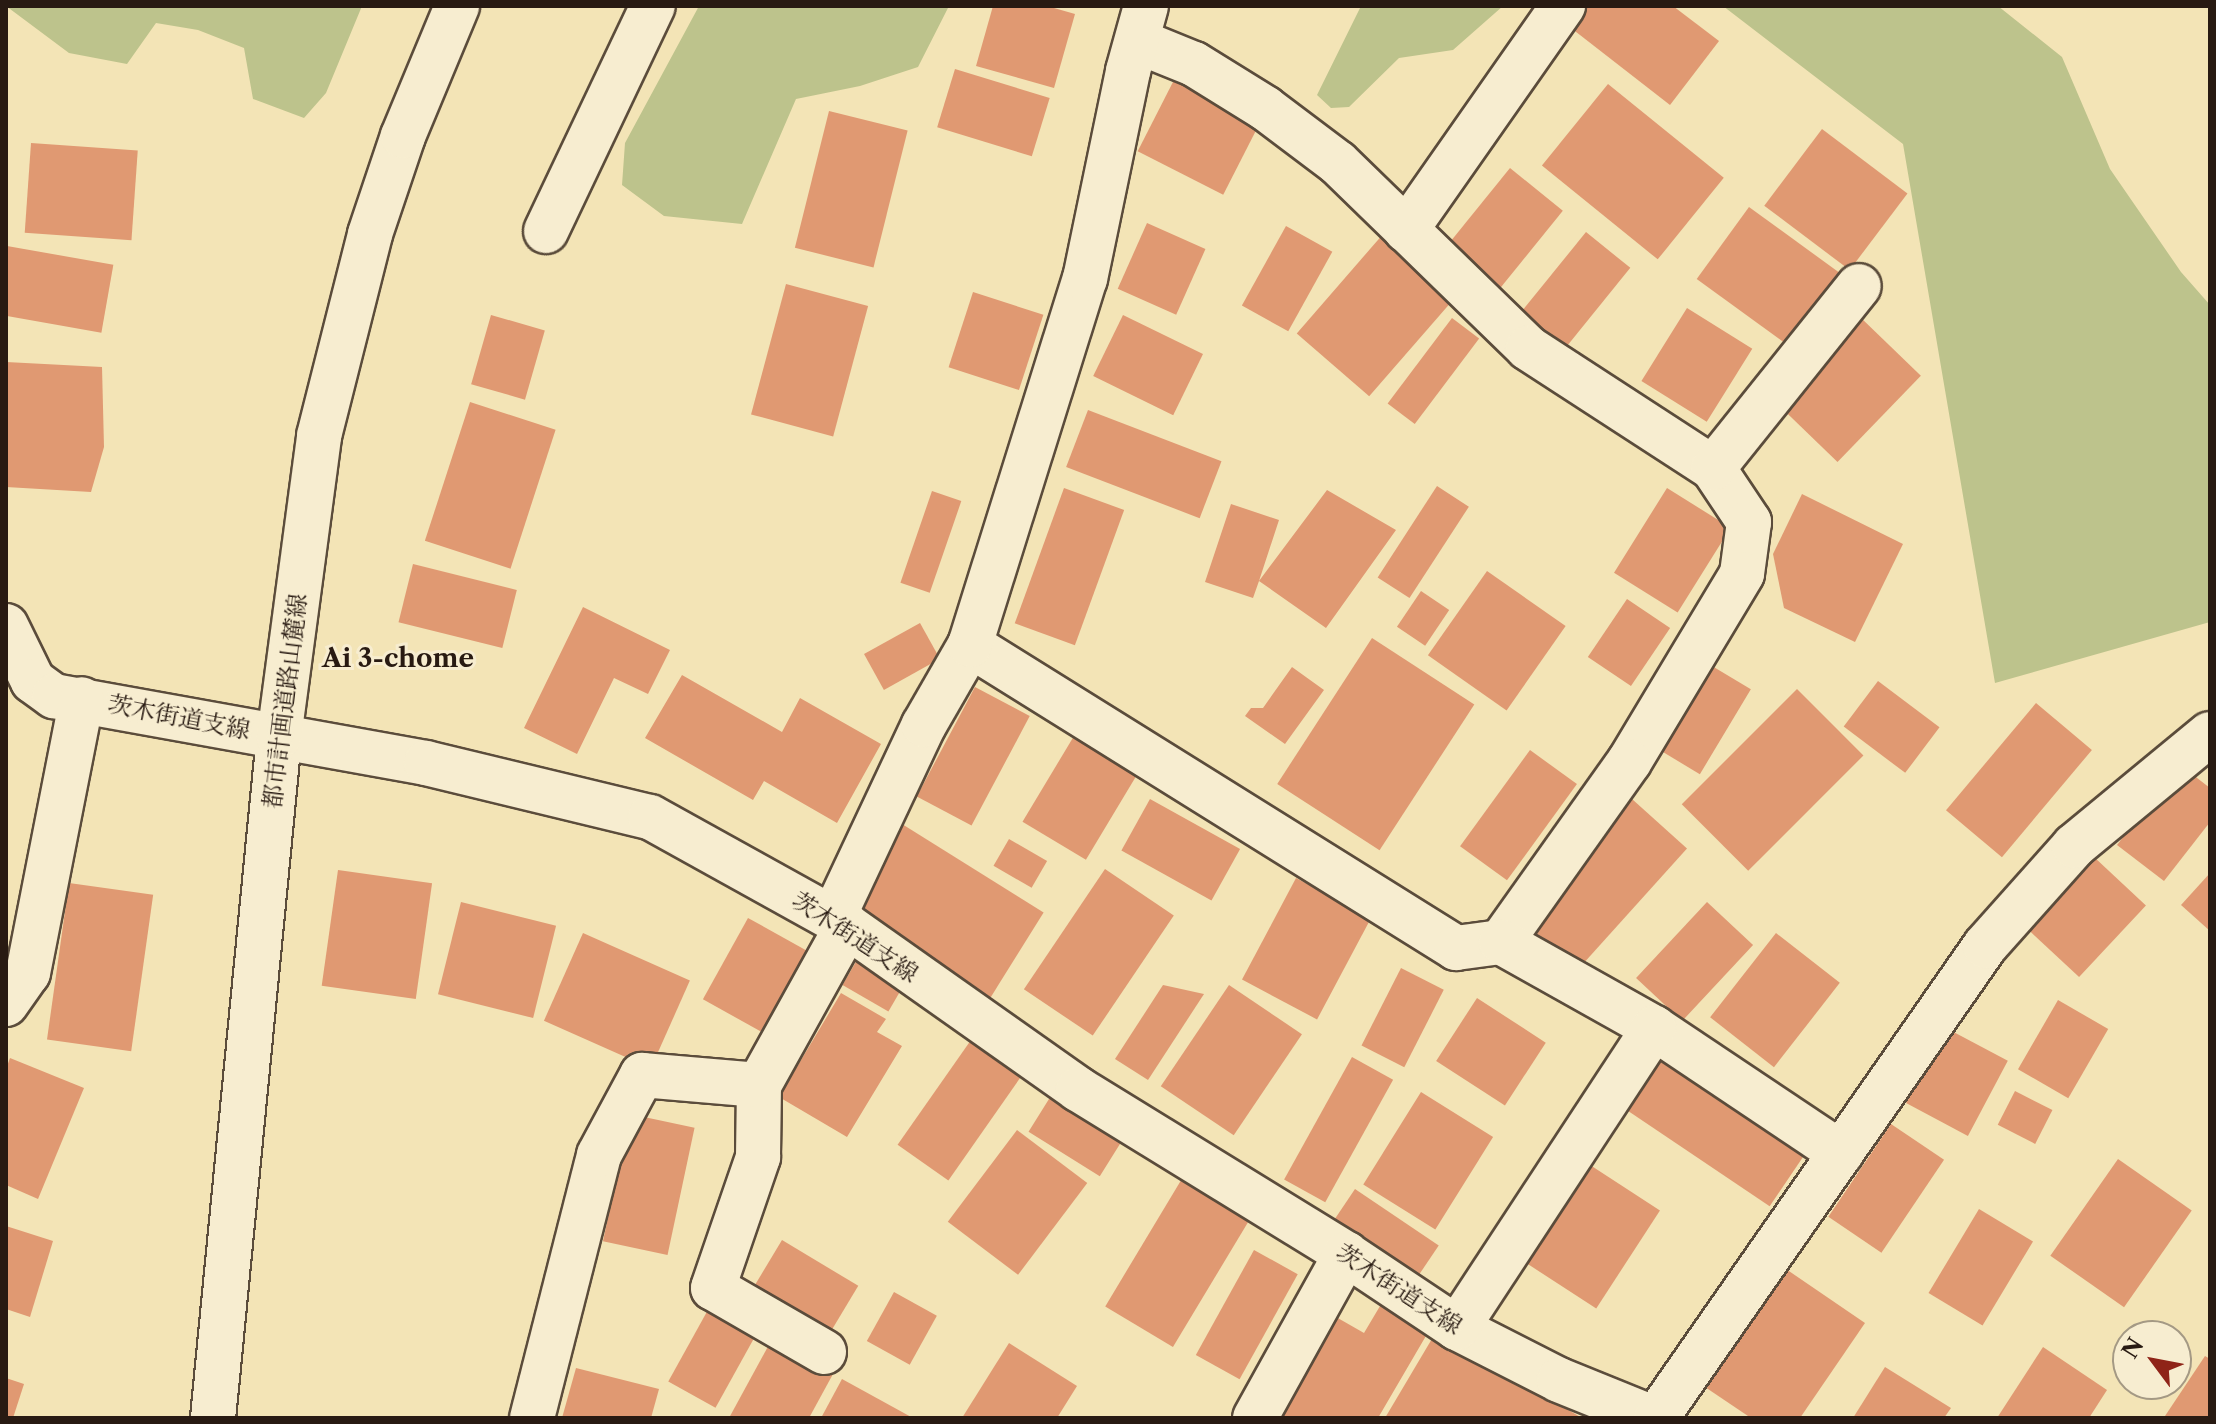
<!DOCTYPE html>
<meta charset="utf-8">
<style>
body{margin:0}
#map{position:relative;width:2216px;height:1424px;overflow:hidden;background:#f3e4b6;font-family:"Libre Caslon Text","Noto Serif JP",serif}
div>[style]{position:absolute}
.green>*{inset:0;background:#bdc38c}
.building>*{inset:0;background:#e09972;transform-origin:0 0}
.roads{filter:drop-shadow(2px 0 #5b4c3b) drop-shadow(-2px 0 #5b4c3b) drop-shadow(0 2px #5b4c3b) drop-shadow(0 -2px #5b4c3b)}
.minor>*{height:44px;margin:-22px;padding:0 22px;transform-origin:22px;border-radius:22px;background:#f7edd0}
.tertiary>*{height:44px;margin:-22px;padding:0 22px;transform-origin:22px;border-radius:22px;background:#f7edd0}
span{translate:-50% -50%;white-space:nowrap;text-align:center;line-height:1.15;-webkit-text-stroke:6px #f7edd0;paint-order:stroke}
.street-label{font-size:24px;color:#281a12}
.neighbourhood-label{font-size:26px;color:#281a12;font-weight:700}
.frame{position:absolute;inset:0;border:8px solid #281a12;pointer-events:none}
.north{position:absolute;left:2112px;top:1320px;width:80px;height:80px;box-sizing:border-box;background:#f7edd0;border:2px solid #a49984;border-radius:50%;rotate:302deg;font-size:22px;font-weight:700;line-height:32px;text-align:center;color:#281a12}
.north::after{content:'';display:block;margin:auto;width:28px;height:36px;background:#8f2418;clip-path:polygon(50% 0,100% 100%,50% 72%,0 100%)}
</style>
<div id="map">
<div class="green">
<div style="clip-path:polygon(6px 6px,362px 6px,326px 93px,304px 118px,253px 99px,244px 48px,198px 30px,156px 23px,127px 64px,69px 53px)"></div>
<div style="clip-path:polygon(699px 6px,949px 6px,918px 67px,860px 86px,796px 99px,742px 224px,664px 216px,622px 185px,625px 143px)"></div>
<div style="clip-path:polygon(1361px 6px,1503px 6px,1453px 50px,1399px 58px,1349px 107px,1331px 108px,1317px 95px)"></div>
<div style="clip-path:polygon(1723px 6px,1998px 6px,2062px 57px,2110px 169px,2181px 272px,2210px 305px,2210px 622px,1995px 683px,1903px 144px)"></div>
</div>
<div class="building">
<div style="clip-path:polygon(993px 6px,1047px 6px,1075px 14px,1054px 88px,976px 66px)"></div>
<div style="clip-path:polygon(1588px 6px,1673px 6px,1719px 41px,1670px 105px,1571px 28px)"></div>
<div style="left:955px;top:69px;width:99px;height:61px;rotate:17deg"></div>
<div style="left:1174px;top:80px;width:96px;height:80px;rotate:27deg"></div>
<div style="left:1608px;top:84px;width:149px;height:105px;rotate:39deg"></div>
<div style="left:829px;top:111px;width:81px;height:141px;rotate:14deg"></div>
<div style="left:1822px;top:129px;width:107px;height:96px;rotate:37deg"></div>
<div style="left:31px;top:143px;width:107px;height:90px;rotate:4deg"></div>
<div style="left:1510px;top:168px;width:68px;height:110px;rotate:39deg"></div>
<div style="left:1749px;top:207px;width:122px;height:89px;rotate:36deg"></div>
<div style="left:1147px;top:223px;width:64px;height:72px;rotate:24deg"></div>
<div style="left:1286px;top:226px;width:53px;height:91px;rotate:29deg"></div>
<div style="left:1586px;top:232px;width:57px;height:106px;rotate:39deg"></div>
<div style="left:1384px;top:233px;width:96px;height:133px;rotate:41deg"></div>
<div style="left:7px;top:246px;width:108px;height:69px;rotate:10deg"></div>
<div style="left:786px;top:284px;width:85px;height:135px;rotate:15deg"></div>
<div style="left:973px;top:292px;width:74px;height:79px;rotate:18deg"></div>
<div style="left:1687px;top:308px;width:77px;height:86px;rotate:32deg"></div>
<div style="left:491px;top:315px;width:56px;height:72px;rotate:16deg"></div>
<div style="left:1123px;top:315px;width:89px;height:68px;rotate:26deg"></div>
<div style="left:1859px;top:316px;width:86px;height:120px;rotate:44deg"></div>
<div style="left:1452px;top:318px;width:34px;height:107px;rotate:37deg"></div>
<div style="clip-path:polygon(6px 362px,102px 367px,104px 447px,91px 492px,6px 487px)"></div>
<div style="left:470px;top:402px;width:90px;height:146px;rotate:18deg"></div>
<div style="left:1088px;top:410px;width:143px;height:61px;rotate:21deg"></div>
<div style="left:1437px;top:486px;width:38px;height:109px;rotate:33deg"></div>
<div style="left:1064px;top:488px;width:64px;height:144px;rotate:20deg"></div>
<div style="left:1667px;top:488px;width:75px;height:100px;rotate:32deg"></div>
<div style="clip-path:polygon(1327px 490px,1396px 530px,1326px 628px,1259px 581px,1253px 598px,1205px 582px,1231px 504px,1279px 520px,1259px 581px)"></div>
<div style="left:932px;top:491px;width:31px;height:97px;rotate:19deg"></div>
<div style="clip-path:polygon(1802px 494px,1903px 544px,1855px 642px,1784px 608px,1773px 554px)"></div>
<div style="left:413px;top:564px;width:107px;height:60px;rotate:14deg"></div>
<div style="left:1487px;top:571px;width:96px;height:103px;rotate:35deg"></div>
<div style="left:1421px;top:591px;width:34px;height:43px;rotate:34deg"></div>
<div style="left:1627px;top:599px;width:52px;height:70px;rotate:34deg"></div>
<div style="clip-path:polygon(583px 607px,670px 650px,648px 694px,614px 678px,577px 754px,524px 728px)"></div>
<div style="left:920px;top:623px;width:41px;height:64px;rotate:61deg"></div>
<div style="left:1372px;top:638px;width:122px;height:174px;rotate:33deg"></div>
<div style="left:1702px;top:660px;width:57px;height:99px;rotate:31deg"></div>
<div style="clip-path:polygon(1292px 667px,1324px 690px,1285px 744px,1245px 716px,1251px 708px,1263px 708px)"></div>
<div style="clip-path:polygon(682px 675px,782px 732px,800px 698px,881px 744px,837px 823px,764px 781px,753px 800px,645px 738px)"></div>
<div style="left:1878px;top:681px;width:77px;height:57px;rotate:37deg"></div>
<div style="left:975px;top:687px;width:62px;height:124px;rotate:28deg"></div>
<div style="left:1797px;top:689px;width:94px;height:163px;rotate:45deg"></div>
<div style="left:2036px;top:703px;width:73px;height:140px;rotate:40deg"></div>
<div style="left:1074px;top:736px;width:74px;height:100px;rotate:31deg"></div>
<div style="left:1530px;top:750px;width:58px;height:119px;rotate:36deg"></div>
<div style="clip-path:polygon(2179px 764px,2210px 788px,2210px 822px,2164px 881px,2117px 845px)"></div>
<div style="left:1150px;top:799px;width:103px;height:59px;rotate:29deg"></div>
<div style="left:1632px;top:799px;width:74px;height:169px;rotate:42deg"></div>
<div style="left:902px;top:824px;width:167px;height:109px;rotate:32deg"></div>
<div style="left:1009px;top:839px;width:44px;height:31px;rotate:30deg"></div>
<div style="left:2094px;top:857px;width:71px;height:98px;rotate:43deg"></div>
<div style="left:1105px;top:869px;width:83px;height:145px;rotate:34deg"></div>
<div style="left:338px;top:870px;width:95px;height:117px;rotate:8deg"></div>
<div style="clip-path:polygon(2210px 873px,2210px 931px,2181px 905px)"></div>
<div style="left:1296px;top:878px;width:85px;height:115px;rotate:28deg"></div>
<div style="left:69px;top:883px;width:85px;height:158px;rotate:8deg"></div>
<div style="left:461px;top:902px;width:98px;height:95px;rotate:14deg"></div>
<div style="left:1707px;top:902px;width:63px;height:104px;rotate:43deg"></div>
<div style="left:748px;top:918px;width:73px;height:93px;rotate:29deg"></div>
<div style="left:583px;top:933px;width:117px;height:96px;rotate:24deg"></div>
<div style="left:1776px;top:933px;width:81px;height:107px;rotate:38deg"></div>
<div style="left:857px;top:960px;width:53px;height:29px;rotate:30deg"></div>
<div style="left:1401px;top:968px;width:48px;height:87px;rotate:27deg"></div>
<div style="clip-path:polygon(1163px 985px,1204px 994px,1148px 1080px,1115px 1059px)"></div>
<div style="left:1229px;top:985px;width:88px;height:122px;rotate:34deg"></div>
<div style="clip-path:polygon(841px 993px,886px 1019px,877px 1032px,902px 1046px,847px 1137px,779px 1097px)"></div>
<div style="left:1477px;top:998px;width:82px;height:75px;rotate:33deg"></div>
<div style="left:2058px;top:1000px;width:58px;height:80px;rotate:30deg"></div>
<div style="left:1946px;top:1028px;width:70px;height:85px;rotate:28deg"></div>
<div style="left:971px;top:1040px;width:62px;height:128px;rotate:35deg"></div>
<div style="left:1669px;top:1048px;width:172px;height:75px;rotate:34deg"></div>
<div style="left:1352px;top:1057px;width:47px;height:140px;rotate:29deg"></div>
<div style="clip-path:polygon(10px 1058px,84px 1088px,38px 1199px,6px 1185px,6px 1069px)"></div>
<div style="left:1054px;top:1091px;width:84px;height:48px;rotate:32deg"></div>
<div style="left:2015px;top:1091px;width:42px;height:38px;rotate:27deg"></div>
<div style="left:1421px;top:1092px;width:85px;height:109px;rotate:32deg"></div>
<div style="left:630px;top:1114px;width:66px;height:130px;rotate:12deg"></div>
<div style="left:1891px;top:1124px;width:64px;height:112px;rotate:34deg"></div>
<div style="left:1017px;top:1130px;width:88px;height:115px;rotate:37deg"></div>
<div style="left:2118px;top:1159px;width:90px;height:118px;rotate:35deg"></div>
<div style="left:1587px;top:1163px;width:87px;height:117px;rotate:33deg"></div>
<div style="left:1183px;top:1177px;width:79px;height:151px;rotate:31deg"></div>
<div style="left:1355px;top:1189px;width:101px;height:46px;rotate:34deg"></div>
<div style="left:1979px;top:1209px;width:63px;height:98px;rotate:31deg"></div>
<div style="clip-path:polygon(6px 1226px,53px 1241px,30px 1317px,6px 1309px)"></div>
<div style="left:782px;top:1240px;width:89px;height:58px;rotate:31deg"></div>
<div style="left:1254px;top:1250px;width:50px;height:120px;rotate:29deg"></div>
<div style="clip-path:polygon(1783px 1267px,1865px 1323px,1800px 1418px,1751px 1418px,1702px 1385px)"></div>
<div style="left:894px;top:1292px;width:49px;height:56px;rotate:29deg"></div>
<div style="clip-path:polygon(1383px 1301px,1430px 1329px,1378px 1418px,1277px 1418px,1336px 1317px,1364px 1333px)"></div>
<div style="left:709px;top:1308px;width:54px;height:84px;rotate:29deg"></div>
<div style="clip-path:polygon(1436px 1332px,1582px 1418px,1385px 1418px)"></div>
<div style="clip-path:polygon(771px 1341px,833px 1374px,809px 1418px,729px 1418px)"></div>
<div style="clip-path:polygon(1009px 1343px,1077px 1386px,1057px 1418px,962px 1418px)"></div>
<div style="clip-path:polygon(2043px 1347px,2107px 1390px,2089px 1418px,1997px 1418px)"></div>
<div style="clip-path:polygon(2205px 1356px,2210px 1359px,2210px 1418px,2168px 1418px,2165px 1416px)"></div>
<div style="clip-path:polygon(1885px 1367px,1951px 1408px,1944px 1418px,1853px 1418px)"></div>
<div style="clip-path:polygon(576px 1368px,659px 1389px,651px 1418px,562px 1418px)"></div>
<div style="clip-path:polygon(6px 1378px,24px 1384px,13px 1418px,6px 1418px)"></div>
<div style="clip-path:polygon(842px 1379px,913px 1418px,821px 1418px)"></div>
</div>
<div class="roads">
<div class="minor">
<div style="left:1137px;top:41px;width:61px;rotate:22deg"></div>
<div style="left:1194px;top:64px;width:84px;rotate:31.8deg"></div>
<div style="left:1265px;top:108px;width:91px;rotate:37deg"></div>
<div style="left:1338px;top:163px;width:265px;rotate:44.2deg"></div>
<div style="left:1528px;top:348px;width:221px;rotate:33deg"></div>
<div style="left:1713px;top:468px;width:65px;rotate:56.3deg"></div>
<div style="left:1749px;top:522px;width:52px;rotate:97.7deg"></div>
<div style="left:1742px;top:574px;width:219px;rotate:121deg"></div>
<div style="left:1629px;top:762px;width:221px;rotate:125.4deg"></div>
<div style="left:1406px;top:230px;width:274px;rotate:-55deg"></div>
<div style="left:546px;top:231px;width:249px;rotate:-64.6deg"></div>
<div style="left:1713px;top:468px;width:233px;rotate:-51.3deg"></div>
<div style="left:6px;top:626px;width:61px;rotate:63.9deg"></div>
<div style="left:33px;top:681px;width:26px;rotate:36deg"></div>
<div style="left:54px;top:696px;width:378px;rotate:10.2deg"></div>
<div style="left:426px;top:763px;width:230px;rotate:13.6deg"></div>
<div style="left:650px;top:817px;width:225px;rotate:29deg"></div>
<div style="left:847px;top:926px;width:283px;rotate:35.2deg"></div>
<div style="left:1078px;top:1089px;width:315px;rotate:31.6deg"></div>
<div style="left:1346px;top:1254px;width:133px;rotate:33.7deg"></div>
<div style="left:1457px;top:1328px;width:114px;rotate:27deg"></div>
<div style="left:1559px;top:1380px;width:101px;rotate:22deg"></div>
<div style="left:970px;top:645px;width:573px;rotate:31.94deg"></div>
<div style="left:1456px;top:948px;width:45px;rotate:-7.6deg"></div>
<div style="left:1501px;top:942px;width:176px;rotate:29.3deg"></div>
<div style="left:1654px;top:1028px;width:225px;rotate:33.8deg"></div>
<div style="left:833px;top:918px;width:213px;rotate:-64.8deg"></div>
<div style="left:924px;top:725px;width:92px;rotate:-60.1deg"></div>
<div style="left:970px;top:645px;width:384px;rotate:-72.6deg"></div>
<div style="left:1085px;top:279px;width:212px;rotate:-78.3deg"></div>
<div style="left:1128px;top:71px;width:67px;rotate:-74.5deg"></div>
<div style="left:6px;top:1004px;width:38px;rotate:-55deg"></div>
<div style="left:28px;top:973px;width:279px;rotate:-78.9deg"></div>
<div style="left:1457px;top:1328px;width:359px;rotate:-56.7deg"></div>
<div style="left:824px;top:1352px;width:128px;rotate:-150deg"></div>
<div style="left:713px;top:1288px;width:139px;rotate:-71deg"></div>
<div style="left:758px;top:1157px;width:72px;rotate:-89.2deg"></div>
<div style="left:759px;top:1085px;width:182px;rotate:-61deg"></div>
<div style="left:532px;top:1418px;width:271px;rotate:-75.7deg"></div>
<div style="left:599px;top:1155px;width:91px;rotate:-61.7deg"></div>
<div style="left:642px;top:1075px;width:117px;rotate:4.9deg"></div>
<div style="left:1255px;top:1418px;width:188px;rotate:-61deg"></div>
<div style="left:1656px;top:1418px;width:575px;rotate:-55.12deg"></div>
<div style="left:1985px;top:946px;width:134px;rotate:-48.3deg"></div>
<div style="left:2074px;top:846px;width:176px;rotate:-39.5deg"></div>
</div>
<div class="tertiary">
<div style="left:213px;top:1418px;width:684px;rotate:-84.46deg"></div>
<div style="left:279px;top:737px;width:304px;rotate:-82.4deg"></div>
<div style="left:319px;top:436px;width:208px;rotate:-75.8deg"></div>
<div style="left:370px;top:234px;width:103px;rotate:-71.4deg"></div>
<div style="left:403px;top:136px;width:141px;rotate:-67.4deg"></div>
</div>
</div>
<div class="street-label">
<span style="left:285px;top:701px;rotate:-83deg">都市計画道路山麓線</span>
<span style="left:179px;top:717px;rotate:11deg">茨木街道支線</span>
<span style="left:855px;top:937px;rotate:33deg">茨木街道支線</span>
<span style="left:1399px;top:1289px;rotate:33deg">茨木街道支線</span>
</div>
<div class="neighbourhood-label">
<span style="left:398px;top:659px">Ai 3-chome</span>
</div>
<div class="frame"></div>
<div class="north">N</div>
</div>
